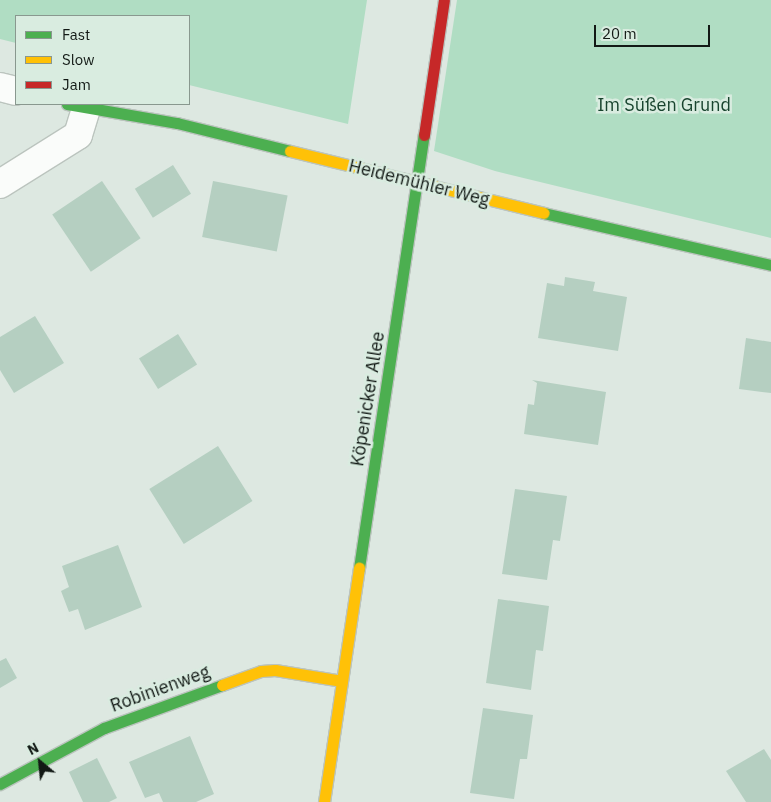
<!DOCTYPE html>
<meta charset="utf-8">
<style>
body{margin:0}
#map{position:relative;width:771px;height:802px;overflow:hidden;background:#dde8e1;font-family:"IBM Plex Sans",sans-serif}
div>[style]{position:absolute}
.green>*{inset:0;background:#b0ddc3}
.building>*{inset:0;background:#b5cfc1;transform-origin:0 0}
.roads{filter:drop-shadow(1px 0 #bbc4be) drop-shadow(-1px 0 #bbc4be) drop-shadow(0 1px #bbc4be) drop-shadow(0 -1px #bbc4be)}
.street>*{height:28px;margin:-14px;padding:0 14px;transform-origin:14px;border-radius:14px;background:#fafcfa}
.fast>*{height:11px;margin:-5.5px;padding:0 5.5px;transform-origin:5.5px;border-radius:5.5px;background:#4caf50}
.slow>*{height:11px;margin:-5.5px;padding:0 5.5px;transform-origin:5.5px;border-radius:5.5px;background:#ffc107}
.jam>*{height:11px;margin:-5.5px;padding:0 5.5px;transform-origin:5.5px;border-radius:5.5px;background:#c62828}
span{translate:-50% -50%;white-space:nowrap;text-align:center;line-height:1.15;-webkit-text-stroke:5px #d9ece0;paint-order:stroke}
.park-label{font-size:18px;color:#18442e}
.street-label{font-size:18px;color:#121915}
.legend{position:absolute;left:15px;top:15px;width:175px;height:90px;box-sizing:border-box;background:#d9ece0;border:1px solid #89988f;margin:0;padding:6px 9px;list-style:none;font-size:15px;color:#121915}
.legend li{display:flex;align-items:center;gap:10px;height:25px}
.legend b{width:25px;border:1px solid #89988f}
.north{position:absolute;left:15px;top:737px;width:50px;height:50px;-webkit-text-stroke:4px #d9ece0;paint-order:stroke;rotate:332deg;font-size:14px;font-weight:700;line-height:20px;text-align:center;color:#121915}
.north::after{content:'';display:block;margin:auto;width:18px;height:22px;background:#121915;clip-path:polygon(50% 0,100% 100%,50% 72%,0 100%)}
.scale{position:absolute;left:594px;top:25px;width:116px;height:22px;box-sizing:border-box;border:2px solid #121915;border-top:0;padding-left:6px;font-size:15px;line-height:18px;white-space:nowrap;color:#121915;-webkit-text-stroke:4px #d9ece0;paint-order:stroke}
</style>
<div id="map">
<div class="green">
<div style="clip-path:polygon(0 0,367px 0,348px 124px,189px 85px,189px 16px,16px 16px,16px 43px,0 39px)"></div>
<div style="clip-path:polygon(457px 0,771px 0,771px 238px,495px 171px,434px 151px)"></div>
</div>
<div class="building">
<div style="left:173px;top:165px;width:34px;height:45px;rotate:58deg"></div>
<div style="left:102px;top:181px;width:69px;height:60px;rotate:56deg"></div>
<div style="left:213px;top:181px;width:76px;height:57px;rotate:11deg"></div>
<div style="clip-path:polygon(565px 277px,595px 282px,593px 291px,627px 297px,618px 351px,538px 338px,547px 283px,564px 286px)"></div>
<div style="clip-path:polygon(35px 316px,64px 363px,14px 393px,0 370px,0 337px)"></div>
<div style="left:178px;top:334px;width:36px;height:46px;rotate:58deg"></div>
<div style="clip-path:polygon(746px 338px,771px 342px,771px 393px,739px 389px)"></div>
<div style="clip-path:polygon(532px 380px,606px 392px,598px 445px,524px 434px,528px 404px,534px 405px,537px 383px)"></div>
<div style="left:218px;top:446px;width:65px;height:81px;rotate:58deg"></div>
<div style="clip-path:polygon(515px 489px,567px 496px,560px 541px,553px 540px,547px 580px,502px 574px)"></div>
<div style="clip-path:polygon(118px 545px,142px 607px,85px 630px,78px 609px,69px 612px,61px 591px,69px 587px,62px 566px)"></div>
<div style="clip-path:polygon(498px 599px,549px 606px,543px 651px,536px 650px,531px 690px,486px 683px)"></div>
<div style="clip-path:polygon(6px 658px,17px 678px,0 688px,0 661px)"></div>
<div style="clip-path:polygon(483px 708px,533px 715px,527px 759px,520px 759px,514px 799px,470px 793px)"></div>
<div style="clip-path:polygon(190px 736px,214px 794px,196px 802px,163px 802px,159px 793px,145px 798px,129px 762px)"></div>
<div style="clip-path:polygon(764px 749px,771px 760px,771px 802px,746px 802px,726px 771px)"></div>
<div style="clip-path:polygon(97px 758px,117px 798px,109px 802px,83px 802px,69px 772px)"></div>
</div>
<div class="roads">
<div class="street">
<div style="left:0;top:87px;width:16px;rotate:14deg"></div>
<div style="left:0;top:184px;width:92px;rotate:-32.1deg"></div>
<div style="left:78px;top:135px;width:28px;rotate:-73deg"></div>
</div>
<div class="fast">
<div style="left:67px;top:104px;width:112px;rotate:9.8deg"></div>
<div style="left:177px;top:123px;width:116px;rotate:13.9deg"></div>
<div style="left:544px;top:213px;width:233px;rotate:12.9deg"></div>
<div style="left:359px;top:568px;width:438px;rotate:-81.5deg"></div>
<div style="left:0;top:784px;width:118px;rotate:-28.3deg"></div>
<div style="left:104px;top:728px;width:126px;rotate:-20deg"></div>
</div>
<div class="slow">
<div style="left:290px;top:151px;width:261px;rotate:13.7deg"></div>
<div style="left:222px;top:685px;width:41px;rotate:-19.7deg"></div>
<div style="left:261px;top:671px;width:14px;rotate:-4deg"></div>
<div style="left:275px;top:670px;width:68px;rotate:9.3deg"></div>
<div style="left:324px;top:802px;width:237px;rotate:-81.5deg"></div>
</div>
<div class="jam">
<div style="left:424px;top:135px;width:136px;rotate:-81.6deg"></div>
</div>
</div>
<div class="park-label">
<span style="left:664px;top:105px">Im Süßen Grund</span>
</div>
<div class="street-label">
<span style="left:419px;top:183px;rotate:14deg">Heidemühler Weg</span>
<span style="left:368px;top:399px;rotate:-81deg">Köpenicker Allee</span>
<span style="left:160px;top:689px;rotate:-20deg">Robinienweg</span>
</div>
<ul class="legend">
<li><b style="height:6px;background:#4caf50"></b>Fast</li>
<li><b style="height:6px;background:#ffc107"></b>Slow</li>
<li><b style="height:6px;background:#c62828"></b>Jam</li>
</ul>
<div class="north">N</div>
<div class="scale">20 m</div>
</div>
